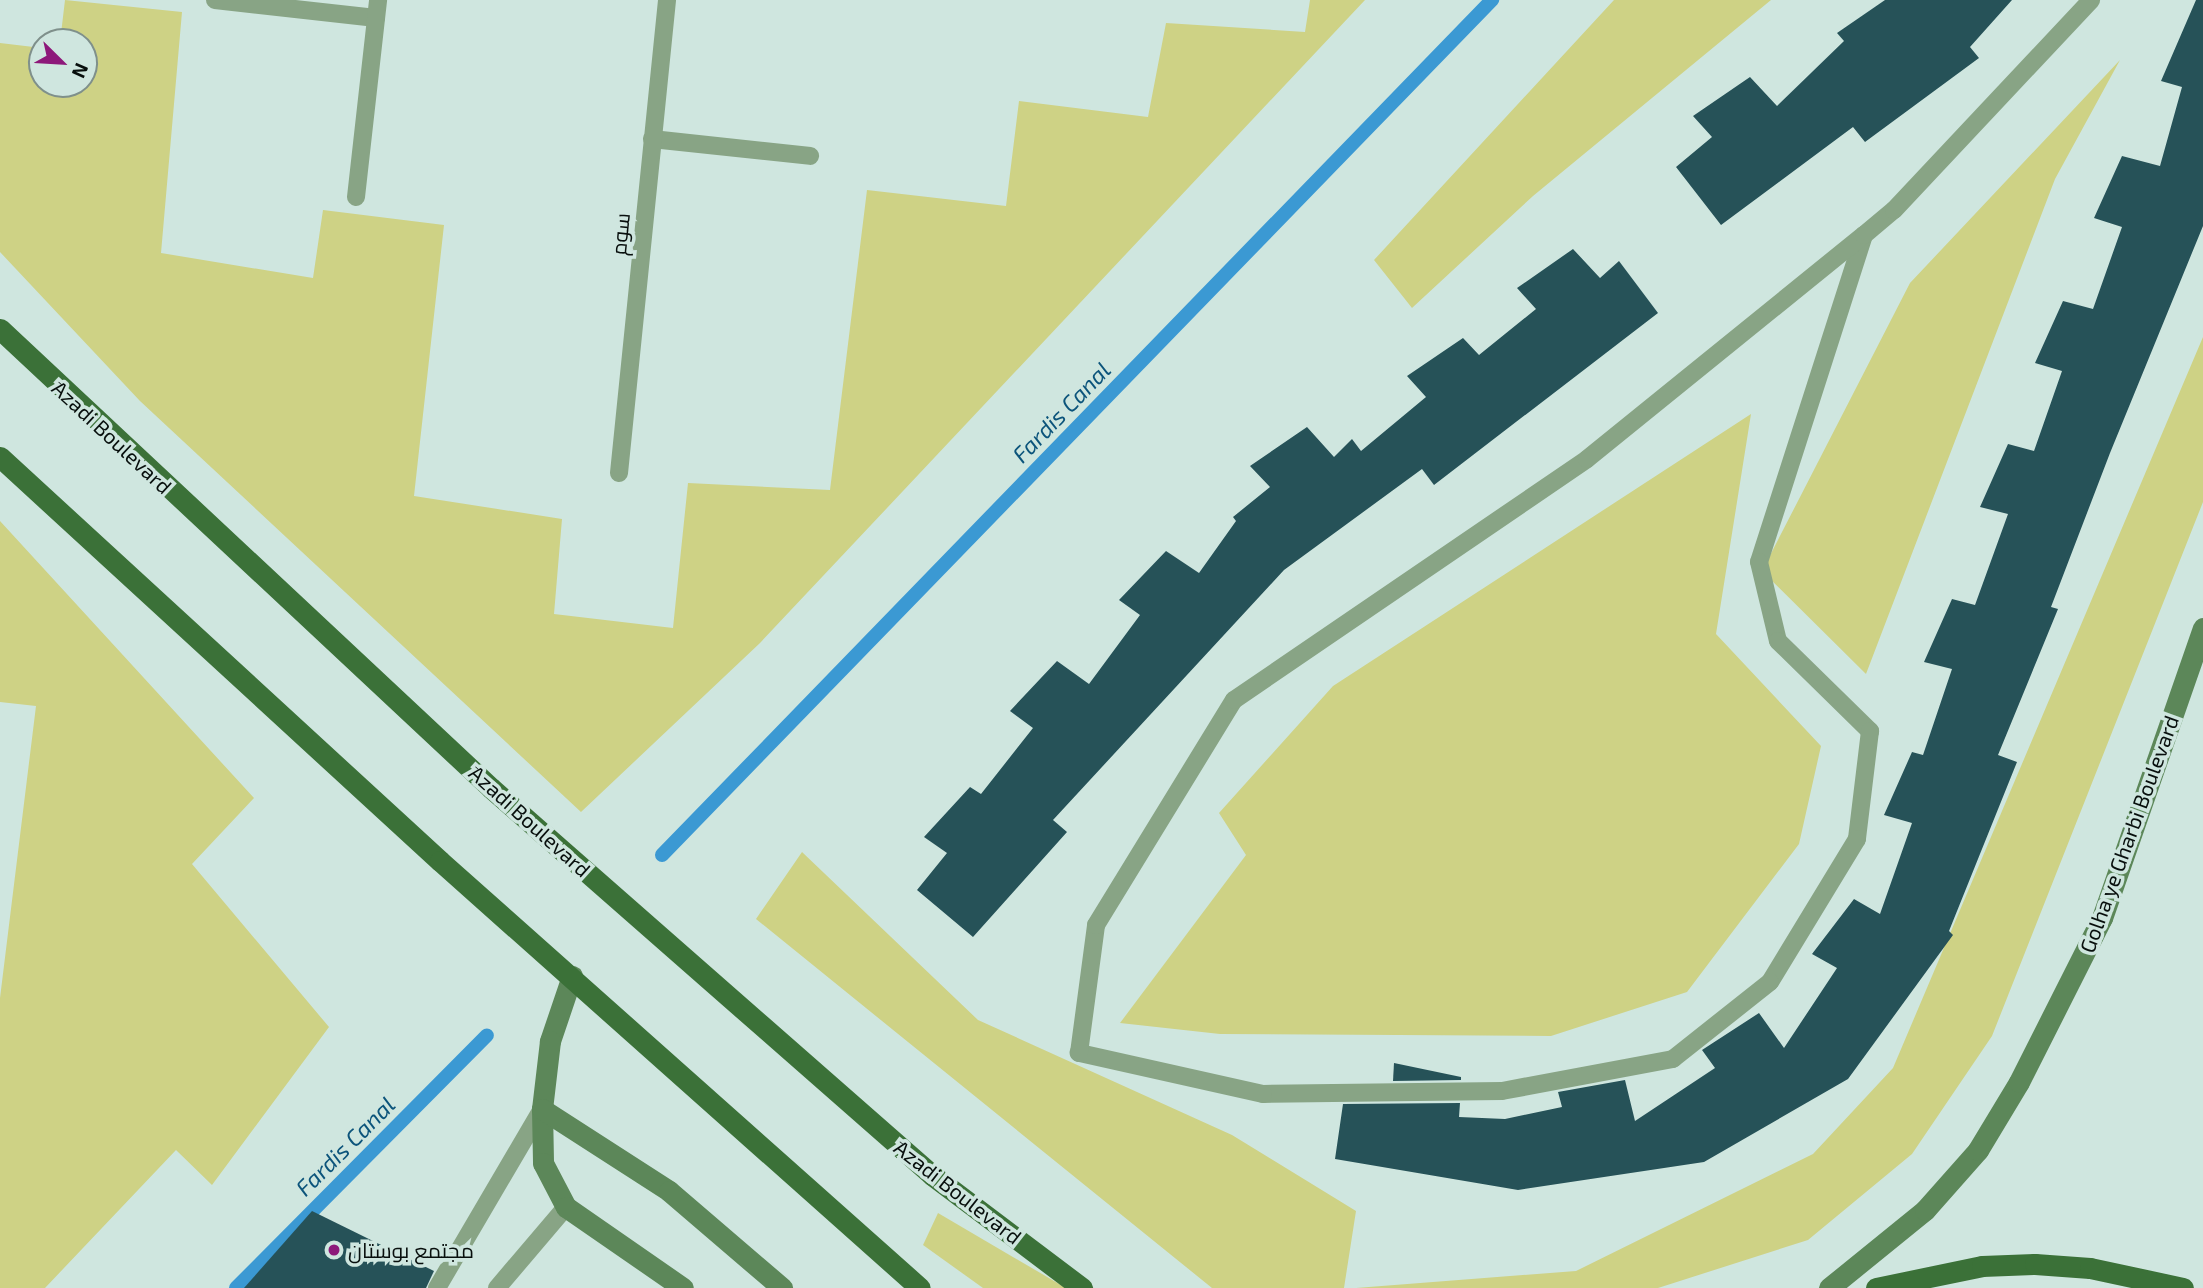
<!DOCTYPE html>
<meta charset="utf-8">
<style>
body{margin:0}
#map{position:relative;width:2203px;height:1288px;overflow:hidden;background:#cfe6df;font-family:"Exo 2",Cairo,sans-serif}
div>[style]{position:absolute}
.green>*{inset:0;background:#ced285}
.stream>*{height:14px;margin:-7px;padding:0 7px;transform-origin:7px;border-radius:7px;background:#3b99d3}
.building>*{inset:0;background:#265258}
.lane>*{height:18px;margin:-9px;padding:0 9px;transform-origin:9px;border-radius:9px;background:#88a485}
.secondary>*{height:21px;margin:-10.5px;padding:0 10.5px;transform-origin:10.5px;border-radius:10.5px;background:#5c8759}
.primary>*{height:21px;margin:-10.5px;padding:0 10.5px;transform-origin:10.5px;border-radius:10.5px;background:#3b7138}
.dots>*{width:19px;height:19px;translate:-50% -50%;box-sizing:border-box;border:4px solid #cfe6df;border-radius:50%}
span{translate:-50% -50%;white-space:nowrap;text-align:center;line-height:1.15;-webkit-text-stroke:7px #cfe6df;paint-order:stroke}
.street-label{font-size:21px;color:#080f0d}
.poi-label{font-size:21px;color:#080f0d}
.left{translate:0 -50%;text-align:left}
.water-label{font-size:23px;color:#0c547b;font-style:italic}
.north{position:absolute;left:28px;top:28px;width:70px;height:70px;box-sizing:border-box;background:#cfe6df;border:2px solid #7f908b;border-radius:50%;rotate:114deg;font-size:19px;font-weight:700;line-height:28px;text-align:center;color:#080f0d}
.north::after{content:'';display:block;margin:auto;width:24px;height:32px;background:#8d197a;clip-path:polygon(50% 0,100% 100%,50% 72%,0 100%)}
</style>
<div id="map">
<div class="green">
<div style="clip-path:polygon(65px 0,182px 12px,161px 253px,313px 278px,323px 210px,444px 225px,414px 496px,562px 519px,554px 614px,673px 628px,688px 483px,830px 490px,867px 190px,1006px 206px,1019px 101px,1148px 117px,1166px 23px,1305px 32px,1310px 0,1365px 0,760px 643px,581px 812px,140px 401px,0 252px,0 43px,42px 48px,42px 84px,84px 84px,84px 42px,60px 42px)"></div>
<div style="clip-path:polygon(1614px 0,1771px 0,1533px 196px,1412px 308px,1374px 260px)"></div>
<div style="clip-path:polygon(2120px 60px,2055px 179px,1866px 674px,1762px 571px,1910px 283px)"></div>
<div style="clip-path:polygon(2203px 337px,2203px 502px,1992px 1036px,1912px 1154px,1808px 1240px,1658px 1288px,1356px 1288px,1576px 1271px,1813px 1154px,1893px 1068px)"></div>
<div style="clip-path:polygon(1751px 414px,1716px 634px,1821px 746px,1799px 844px,1687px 992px,1551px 1036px,1220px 1034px,1120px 1023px,1246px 855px,1219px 813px,1333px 686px)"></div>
<div style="clip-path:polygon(0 521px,254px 798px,192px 864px,329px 1027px,212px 1185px,176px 1150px,45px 1288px,0 1288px,0 998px,36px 706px,0 702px)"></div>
<div style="clip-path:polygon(802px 852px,978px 1020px,1232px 1135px,1356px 1211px,1344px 1288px,1212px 1288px,756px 919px)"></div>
<div style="clip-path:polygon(938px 1213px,1066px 1288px,983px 1288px,923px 1245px)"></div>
</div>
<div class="stream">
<div style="left:662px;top:855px;width:1192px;rotate:-45.85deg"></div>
<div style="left:236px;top:1288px;width:356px;rotate:-45.2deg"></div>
</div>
<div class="building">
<div style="clip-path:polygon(1885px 0,2012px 0,1970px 47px,1979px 58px,1865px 142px,1853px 127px,1721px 225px,1676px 167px,1712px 137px,1693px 116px,1750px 77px,1777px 106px,1844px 41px,1837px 33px)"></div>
<div style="clip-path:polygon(2196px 0,2203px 0,2203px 226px,2110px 453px,2051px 607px,2058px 609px,1998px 755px,2017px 762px,1949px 931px,1953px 935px,1848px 1079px,1704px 1162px,1518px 1190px,1335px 1159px,1343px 1104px,1460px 1103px,1459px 1117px,1505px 1119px,1562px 1107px,1558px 1092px,1625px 1080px,1635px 1121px,1715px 1068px,1702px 1050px,1759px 1013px,1784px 1048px,1837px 968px,1812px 954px,1854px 899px,1880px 914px,1912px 823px,1884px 815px,1912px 752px,1923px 755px,1952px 669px,1924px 662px,1952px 599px,1975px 605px,2008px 514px,1980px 507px,2008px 444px,2034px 451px,2062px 371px,2035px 363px,2063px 301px,2093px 309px,2122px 227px,2094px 218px,2122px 156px,2160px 166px,2182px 87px,2161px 81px)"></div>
<div style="clip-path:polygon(1573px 249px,1600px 278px,1619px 261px,1658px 313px,1434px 485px,1422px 469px,1284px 570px,1053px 820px,1067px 832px,973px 937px,917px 890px,947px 853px,924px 837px,970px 787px,981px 794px,1033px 728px,1010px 711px,1057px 661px,1089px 684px,1140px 615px,1119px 600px,1166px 551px,1199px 573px,1236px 521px,1233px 517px,1270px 487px,1250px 466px,1307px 427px,1334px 457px,1352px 439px,1361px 451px,1426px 397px,1407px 376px,1463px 338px,1479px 355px,1536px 309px,1517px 288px)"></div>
<div style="clip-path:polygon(1394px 1063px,1461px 1077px,1461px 1080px,1393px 1081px)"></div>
<div style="clip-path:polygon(312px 1211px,434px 1271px,426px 1288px,244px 1288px)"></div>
</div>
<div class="lane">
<div style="left:215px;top:0;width:162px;rotate:6.4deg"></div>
<div style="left:652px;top:139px;width:159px;rotate:6.1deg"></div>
<div style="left:356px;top:197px;width:198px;rotate:-83.6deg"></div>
<div style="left:1864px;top:235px;width:343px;rotate:107.8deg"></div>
<div style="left:1759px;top:562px;width:81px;rotate:76.5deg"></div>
<div style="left:1778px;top:641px;width:129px;rotate:44.4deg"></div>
<div style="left:1870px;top:731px;width:109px;rotate:96.9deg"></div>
<div style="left:1857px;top:839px;width:167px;rotate:121.3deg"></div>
<div style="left:1770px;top:982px;width:124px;rotate:141.6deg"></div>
<div style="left:1673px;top:1059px;width:174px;rotate:169.4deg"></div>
<div style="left:1502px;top:1091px;width:239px;rotate:179.3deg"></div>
<div style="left:1263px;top:1094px;width:189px;rotate:-167.4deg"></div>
<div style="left:1079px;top:1053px;width:129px;rotate:-82.4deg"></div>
<div style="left:1096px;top:925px;width:264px;rotate:-58.5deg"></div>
<div style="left:1234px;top:700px;width:427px;rotate:-34.3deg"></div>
<div style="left:1587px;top:459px;width:356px;rotate:-39deg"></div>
<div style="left:1864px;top:235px;width:39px;rotate:-40deg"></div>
<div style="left:1894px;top:210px;width:288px;rotate:-46.8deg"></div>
<div style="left:619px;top:473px;width:475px;rotate:-84.2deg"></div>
<div style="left:437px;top:1288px;width:208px;rotate:-59.6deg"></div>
<div style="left:497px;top:1288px;width:106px;rotate:-49.6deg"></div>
</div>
<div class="secondary">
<div style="left:572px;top:976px;width:69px;rotate:108.7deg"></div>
<div style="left:550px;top:1041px;width:68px;rotate:96.7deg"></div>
<div style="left:542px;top:1109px;width:54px;rotate:88.9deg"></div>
<div style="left:543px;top:1163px;width:50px;rotate:62.4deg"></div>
<div style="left:566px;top:1207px;width:142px;rotate:34.7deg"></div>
<div style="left:542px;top:1109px;width:151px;rotate:32.8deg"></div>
<div style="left:669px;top:1191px;width:149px;rotate:40.6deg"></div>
<div style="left:1829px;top:1288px;width:124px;rotate:-39.1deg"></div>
<div style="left:1925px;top:1210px;width:80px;rotate:-48.5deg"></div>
<div style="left:1978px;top:1150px;width:79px;rotate:-58.9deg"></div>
<div style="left:2019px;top:1082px;width:184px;rotate:-63.2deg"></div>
<div style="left:2102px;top:918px;width:307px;rotate:-70.8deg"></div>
</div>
<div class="primary">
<div style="left:0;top:329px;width:672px;rotate:43.07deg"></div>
<div style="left:491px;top:788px;width:587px;rotate:41.27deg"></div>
<div style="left:932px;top:1175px;width:188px;rotate:37deg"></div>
<div style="left:0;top:457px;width:597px;rotate:42.56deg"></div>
<div style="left:440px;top:861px;width:642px;rotate:41.66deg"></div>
<div style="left:1876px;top:1288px;width:108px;rotate:-11.7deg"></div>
<div style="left:1982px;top:1266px;width:53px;rotate:-2.2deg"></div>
<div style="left:2035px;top:1264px;width:55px;rotate:4.2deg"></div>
<div style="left:2090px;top:1268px;width:95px;rotate:12.1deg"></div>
</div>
<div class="dots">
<div style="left:334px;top:1250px;background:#8d197a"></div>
</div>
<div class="street-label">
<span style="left:620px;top:234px;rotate:-84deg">سوم</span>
<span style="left:112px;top:437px;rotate:43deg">َAzadi Boulevard</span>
<span style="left:530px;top:821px;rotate:42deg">َAzadi Boulevard</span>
<span style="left:2129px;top:834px;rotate:-70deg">Golha ye Gharbi Boulevard</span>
<span style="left:958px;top:1192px;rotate:38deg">َAzadi Boulevard</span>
</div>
<div class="poi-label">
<span class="left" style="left:348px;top:1250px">مجتمع بوستان</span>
</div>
<div class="water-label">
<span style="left:1061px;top:412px;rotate:-46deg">Fardis Canal</span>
<span style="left:345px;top:1146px;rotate:-45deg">Fardis Canal</span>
</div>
<div class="north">N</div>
</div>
